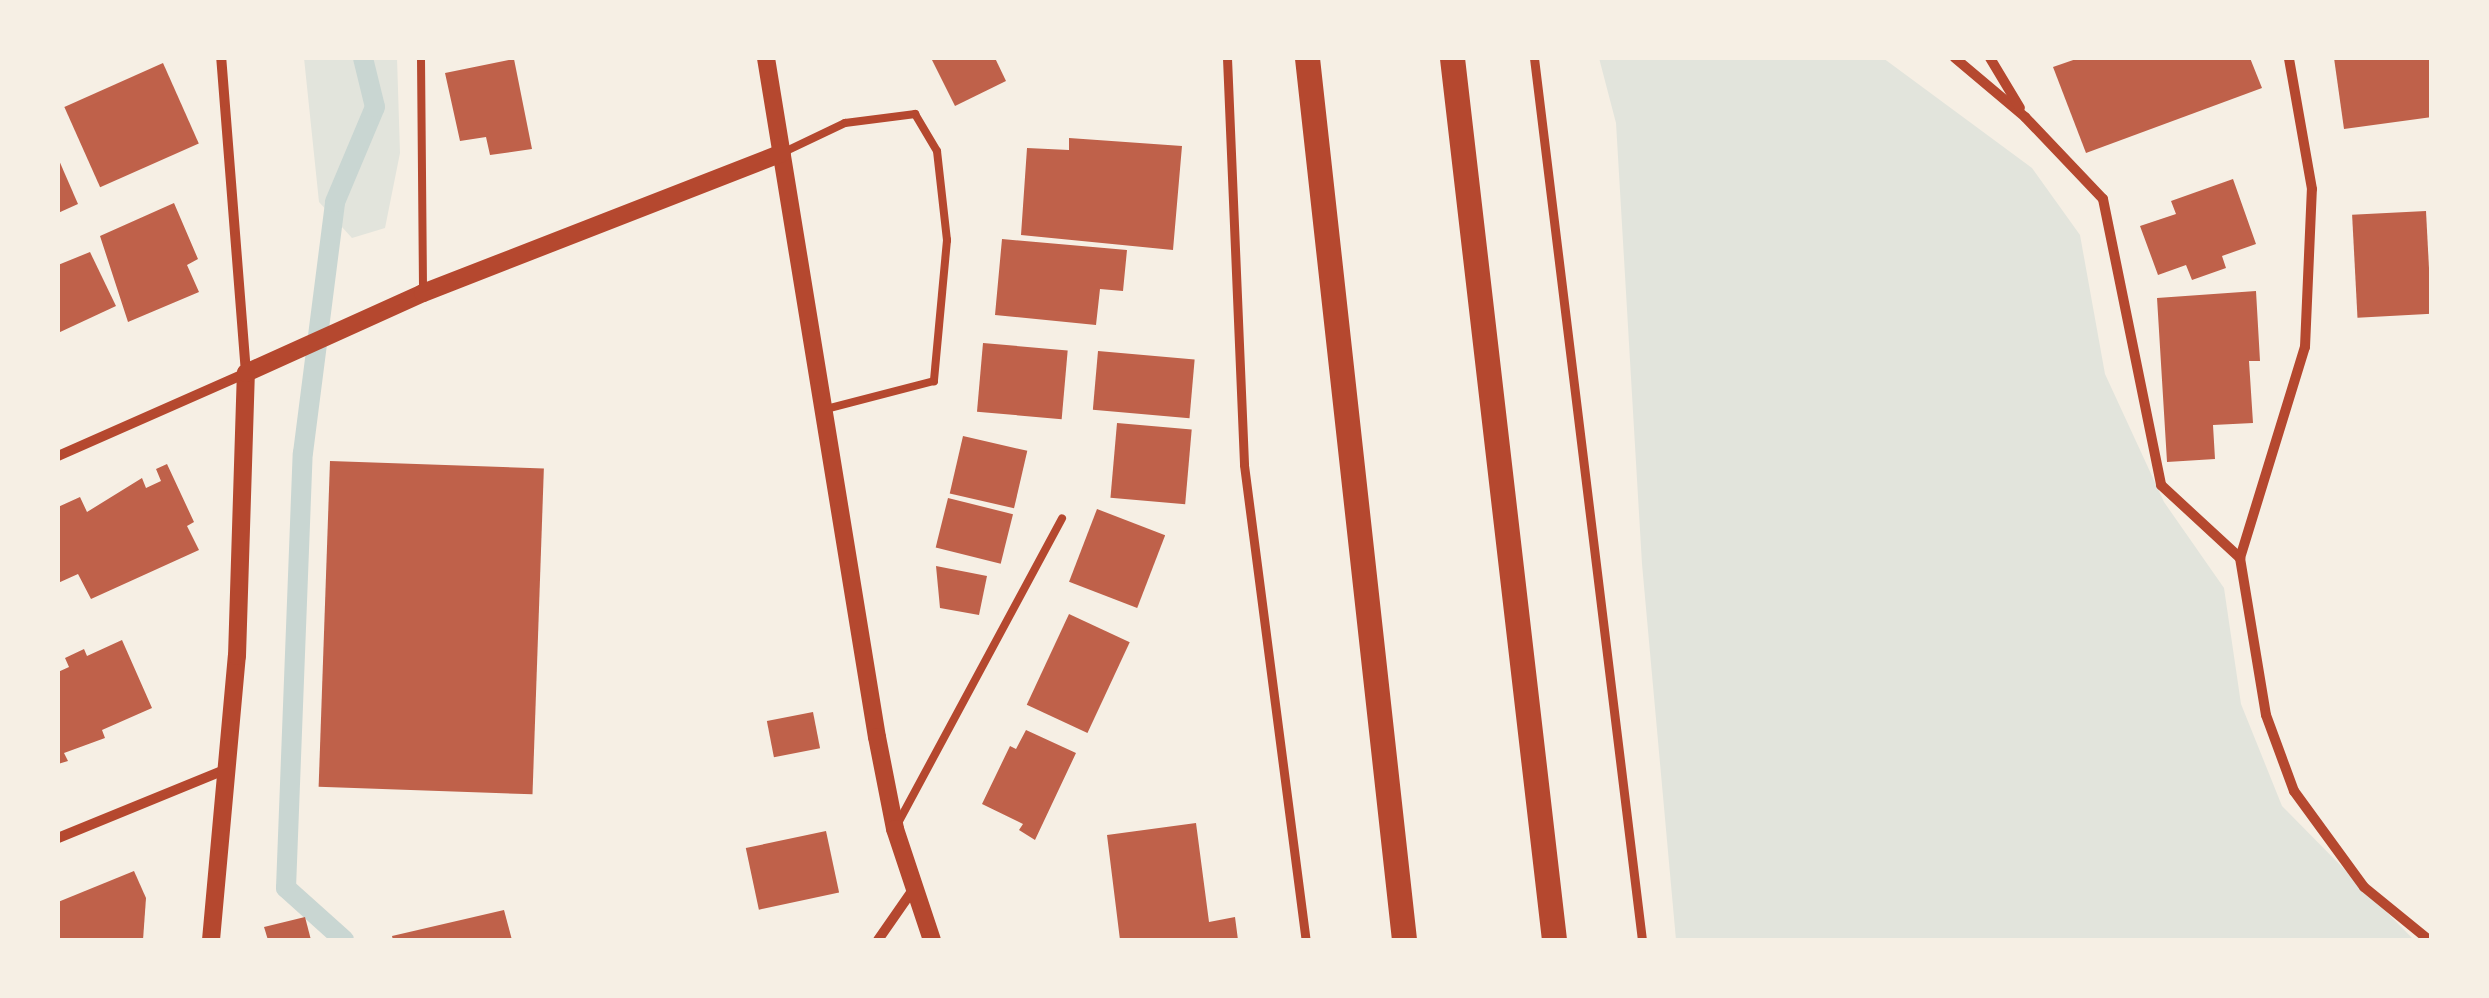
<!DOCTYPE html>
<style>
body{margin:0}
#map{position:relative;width:2489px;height:998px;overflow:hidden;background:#f6efe4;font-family:Inter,sans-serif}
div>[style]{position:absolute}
.green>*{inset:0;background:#e2e4dc}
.stream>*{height:20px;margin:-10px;padding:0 10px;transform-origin:10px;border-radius:10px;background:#c9d6d2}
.building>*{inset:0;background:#bf614a;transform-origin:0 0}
.service>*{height:8px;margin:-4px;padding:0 4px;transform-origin:4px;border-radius:4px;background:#b5482f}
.pedestrian>*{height:9px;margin:-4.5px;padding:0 4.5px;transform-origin:4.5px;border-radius:4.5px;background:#b5482f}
.minor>*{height:10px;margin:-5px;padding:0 5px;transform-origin:5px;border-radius:5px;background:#b5482f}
.tertiary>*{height:18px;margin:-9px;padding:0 9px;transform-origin:9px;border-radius:9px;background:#b5482f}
.primary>*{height:25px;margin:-12.5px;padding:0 12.5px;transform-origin:12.5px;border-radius:12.5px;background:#b5482f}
span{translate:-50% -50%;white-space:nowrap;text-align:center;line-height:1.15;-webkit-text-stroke:10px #f6efe4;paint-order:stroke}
.frame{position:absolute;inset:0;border:60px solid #f6efe4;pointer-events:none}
</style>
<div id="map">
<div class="green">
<div style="clip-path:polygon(304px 58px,397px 58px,400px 153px,385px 228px,352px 238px,319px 202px)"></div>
<div style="clip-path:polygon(1599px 58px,1883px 58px,2032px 168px,2080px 235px,2105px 374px,2164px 502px,2224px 588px,2241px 704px,2282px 806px,2414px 940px,1676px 940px,1642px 564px,1616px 123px)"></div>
</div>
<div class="stream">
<div style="left:344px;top:940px;width:78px;rotate:-138.1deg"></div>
<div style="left:286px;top:888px;width:435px;rotate:-87.8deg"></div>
<div style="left:303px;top:453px;width:253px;rotate:-82.7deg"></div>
<div style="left:335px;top:202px;width:103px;rotate:-67.2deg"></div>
<div style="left:375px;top:107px;width:50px;rotate:-103.8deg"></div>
</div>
<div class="building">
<div style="clip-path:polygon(931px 58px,995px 58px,1006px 81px,955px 106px)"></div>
<div style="clip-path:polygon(2079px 58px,2250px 58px,2262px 88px,2086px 153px,2053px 67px)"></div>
<div style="clip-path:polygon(2334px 58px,2432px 58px,2432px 117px,2344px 129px)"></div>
<div style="clip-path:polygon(514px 59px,532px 149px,490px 155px,486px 137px,460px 141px,445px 73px)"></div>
<div style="left:163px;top:63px;width:88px;height:108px;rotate:66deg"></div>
<div style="clip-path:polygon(1069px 138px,1182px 146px,1173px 250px,1021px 235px,1027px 148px,1069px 150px)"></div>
<div style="clip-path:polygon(58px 158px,78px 204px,58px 213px)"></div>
<div style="clip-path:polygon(2233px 179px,2256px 244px,2222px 256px,2226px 268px,2192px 280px,2186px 265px,2158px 275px,2140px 226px,2176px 214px,2171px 201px)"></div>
<div style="clip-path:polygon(174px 203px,198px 259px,187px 265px,199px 292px,128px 322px,100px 236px)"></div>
<div style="left:2426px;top:211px;width:103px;height:74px;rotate:87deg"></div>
<div style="clip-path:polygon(1002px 239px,1127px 250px,1123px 291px,1100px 289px,1096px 325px,995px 315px)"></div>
<div style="clip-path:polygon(90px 252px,116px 306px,58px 333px,58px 265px)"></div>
<div style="clip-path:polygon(2256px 291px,2260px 361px,2249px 361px,2253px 423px,2213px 425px,2215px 459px,2167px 462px,2157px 298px)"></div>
<div style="left:983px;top:343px;width:85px;height:69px;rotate:5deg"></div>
<div style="left:1098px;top:351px;width:97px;height:59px;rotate:5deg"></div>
<div style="left:1117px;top:423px;width:75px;height:75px;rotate:5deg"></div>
<div style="left:963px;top:436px;width:66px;height:59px;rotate:13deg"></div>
<div style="left:330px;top:461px;width:214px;height:326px;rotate:2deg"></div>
<div style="clip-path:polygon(167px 464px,194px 522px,187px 526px,199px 550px,91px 599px,78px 574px,58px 583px,58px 507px,80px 497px,87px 512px,142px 478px,146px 488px,161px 481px,156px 469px)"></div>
<div style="left:948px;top:498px;width:67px;height:51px;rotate:14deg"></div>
<div style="left:1097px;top:509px;width:73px;height:78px;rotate:21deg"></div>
<div style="clip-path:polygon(936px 566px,987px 576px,979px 615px,940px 608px)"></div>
<div style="left:1069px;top:614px;width:67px;height:100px;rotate:25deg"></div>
<div style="clip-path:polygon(122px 640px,152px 708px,102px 730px,105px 738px,64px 753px,68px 761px,58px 764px,58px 672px,69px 667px,65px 658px,84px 649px,87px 656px)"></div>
<div style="left:813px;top:712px;width:37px;height:47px;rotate:79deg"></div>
<div style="clip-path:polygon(1026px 730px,1076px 753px,1035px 840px,1019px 830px,1023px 824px,982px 804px,1010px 746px,1016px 749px)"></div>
<div style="clip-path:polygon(1196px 823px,1209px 922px,1235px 917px,1238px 940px,1120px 940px,1107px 835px)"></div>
<div style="left:826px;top:831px;width:63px;height:82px;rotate:78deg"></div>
<div style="clip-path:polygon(134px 871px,146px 898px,143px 940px,58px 940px,58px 902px)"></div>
<div style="clip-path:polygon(504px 910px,512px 940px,393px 940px,392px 936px)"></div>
<div style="clip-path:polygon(305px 917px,311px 940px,268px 940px,264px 927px)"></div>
</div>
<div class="service">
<div style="left:421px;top:58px;width:235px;rotate:89.5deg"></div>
<div style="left:782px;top:153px;width:70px;rotate:-25.5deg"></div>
<div style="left:845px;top:123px;width:71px;rotate:-7.3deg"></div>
<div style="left:915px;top:114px;width:43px;rotate:59.3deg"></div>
<div style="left:937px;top:151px;width:90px;rotate:83.6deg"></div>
<div style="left:947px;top:240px;width:142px;rotate:95.3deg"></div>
<div style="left:934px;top:381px;width:116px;rotate:165.5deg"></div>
<div style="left:898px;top:823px;width:346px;rotate:-61.7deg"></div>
</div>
<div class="pedestrian">
<div style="left:1227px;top:58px;width:407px;rotate:87.6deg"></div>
<div style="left:1244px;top:465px;width:479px;rotate:82.6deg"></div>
<div style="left:1534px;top:58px;width:889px;rotate:83.02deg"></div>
</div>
<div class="minor">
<div style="left:1955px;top:58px;width:92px;rotate:40.1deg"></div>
<div style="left:2025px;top:117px;width:113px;rotate:46.4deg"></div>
<div style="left:2103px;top:199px;width:292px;rotate:78.5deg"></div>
<div style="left:2161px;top:485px;width:108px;rotate:42.7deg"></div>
<div style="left:2240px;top:558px;width:221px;rotate:-72.9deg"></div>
<div style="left:2305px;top:347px;width:158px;rotate:-87.5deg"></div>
<div style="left:2312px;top:189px;width:133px;rotate:-100deg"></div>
<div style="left:1990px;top:58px;width:58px;rotate:59deg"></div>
<div style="left:58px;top:456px;width:206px;rotate:-23.8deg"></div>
<div style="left:246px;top:373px;width:316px;rotate:-94.5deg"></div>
<div style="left:2240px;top:558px;width:159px;rotate:80.6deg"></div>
<div style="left:2266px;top:715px;width:81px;rotate:69.8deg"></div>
<div style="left:2294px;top:791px;width:119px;rotate:53.9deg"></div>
<div style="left:2364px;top:887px;width:84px;rotate:39.2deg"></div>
<div style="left:58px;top:838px;width:180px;rotate:-22.2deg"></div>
<div style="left:878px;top:940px;width:60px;rotate:-55.2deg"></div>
</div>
<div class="tertiary">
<div style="left:766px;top:58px;width:688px;rotate:80.72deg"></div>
<div style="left:877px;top:737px;width:94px;rotate:78.9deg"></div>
<div style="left:895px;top:829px;width:117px;rotate:71.6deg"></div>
<div style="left:211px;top:940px;width:285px;rotate:-84.8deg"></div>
<div style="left:237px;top:656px;width:283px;rotate:-88.2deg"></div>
<div style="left:246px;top:373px;width:194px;rotate:-24.3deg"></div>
<div style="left:423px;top:293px;width:385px;rotate:-21.3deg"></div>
</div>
<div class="primary">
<div style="left:1307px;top:58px;width:887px;rotate:83.72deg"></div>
<div style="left:1452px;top:58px;width:888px;rotate:83.4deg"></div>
</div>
<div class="frame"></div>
</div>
